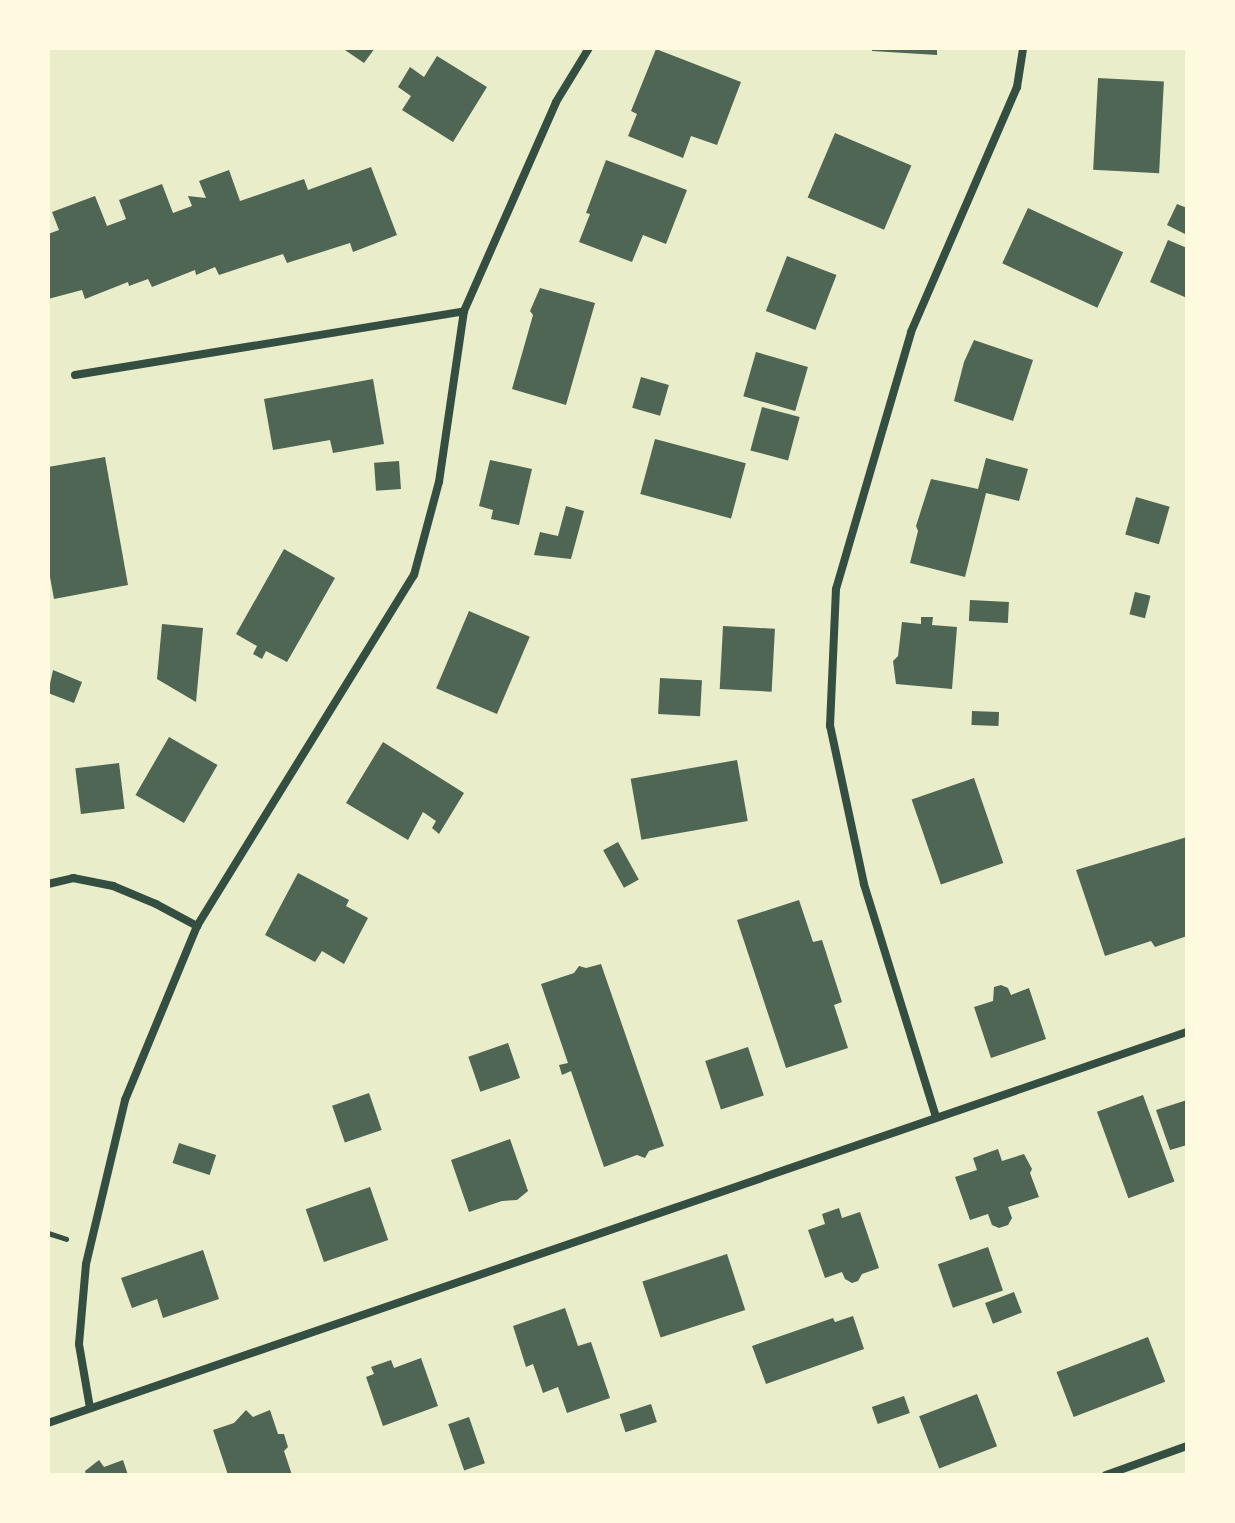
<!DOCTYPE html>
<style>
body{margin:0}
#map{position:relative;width:1235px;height:1523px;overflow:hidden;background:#e9edc9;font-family:"Source Sans 3",sans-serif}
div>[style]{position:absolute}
.building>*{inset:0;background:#4f6655;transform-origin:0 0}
.path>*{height:5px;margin:-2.5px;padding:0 2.5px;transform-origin:2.5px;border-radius:2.5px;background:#344e41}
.minor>*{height:8px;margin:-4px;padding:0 4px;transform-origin:4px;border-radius:4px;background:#344e41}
span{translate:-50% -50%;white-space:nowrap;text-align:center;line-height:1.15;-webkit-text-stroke:6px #fefae0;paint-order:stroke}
.frame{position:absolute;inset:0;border:50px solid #fefae0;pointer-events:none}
</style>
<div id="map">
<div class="building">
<div style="clip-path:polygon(342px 48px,375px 48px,364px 63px)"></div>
<div style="clip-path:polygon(872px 48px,937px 48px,937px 55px,872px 51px)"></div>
<div style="clip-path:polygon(656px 49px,741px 82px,717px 145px,691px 136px,683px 158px,628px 136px,637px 114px,631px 111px)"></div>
<div style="clip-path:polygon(437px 56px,487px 87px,453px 142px,402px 110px,411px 96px,398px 87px,410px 67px,424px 77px)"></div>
<div style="left:1098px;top:78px;width:66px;height:92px;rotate:3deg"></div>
<div style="left:835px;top:133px;width:83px;height:70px;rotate:23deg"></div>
<div style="clip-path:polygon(606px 160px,687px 190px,666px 244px,643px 235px,632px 262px,579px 242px,590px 214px,586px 213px)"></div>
<div style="clip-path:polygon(371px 167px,397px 235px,353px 252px,350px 243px,287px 263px,283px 254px,219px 275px,215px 267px,196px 275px,195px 270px,152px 287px,148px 279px,129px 286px,128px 282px,85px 299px,82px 290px,48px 299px,48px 234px,59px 230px,52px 212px,95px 196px,107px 226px,126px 219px,119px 200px,162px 184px,173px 213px,192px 206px,188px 196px,206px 198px,199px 181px,229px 170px,240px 201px,304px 179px,308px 190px)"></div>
<div style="clip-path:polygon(1177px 204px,1187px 208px,1187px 235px,1167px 225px)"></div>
<div style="left:1028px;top:208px;width:105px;height:61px;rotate:25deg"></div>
<div style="clip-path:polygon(1168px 240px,1187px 248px,1187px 298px,1150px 282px)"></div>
<div style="left:787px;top:256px;width:53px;height:59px;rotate:21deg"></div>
<div style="clip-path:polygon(540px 288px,595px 303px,566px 405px,512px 389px,533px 315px,530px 311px)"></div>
<div style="clip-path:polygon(974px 340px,1033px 360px,1013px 421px,954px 401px,964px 362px)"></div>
<div style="left:756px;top:352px;width:54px;height:46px;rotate:16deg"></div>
<div style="left:641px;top:377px;width:29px;height:32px;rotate:16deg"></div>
<div style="clip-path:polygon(373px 379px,384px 444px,333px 453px,330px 440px,273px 450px,264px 399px)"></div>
<div style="left:762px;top:407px;width:39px;height:45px;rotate:15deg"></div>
<div style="left:655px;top:439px;width:94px;height:57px;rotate:15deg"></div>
<div style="clip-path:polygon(105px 457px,128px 585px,54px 599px,48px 566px,48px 467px)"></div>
<div style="clip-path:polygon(986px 458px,1028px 469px,1019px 501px,986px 493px,965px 577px,910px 563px,918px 531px,916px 526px,931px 479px,978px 489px)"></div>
<div style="clip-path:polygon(490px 460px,532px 469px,519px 525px,491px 519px,493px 510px,479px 506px)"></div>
<div style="left:399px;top:461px;width:28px;height:25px;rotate:86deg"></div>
<div style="left:1136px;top:497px;width:35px;height:39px;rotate:16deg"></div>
<div style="clip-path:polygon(566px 506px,584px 511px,571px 559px,534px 555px,540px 532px,558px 536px)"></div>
<div style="clip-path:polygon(284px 549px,335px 578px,287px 662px,266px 651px,262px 659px,253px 654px,257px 646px,236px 634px)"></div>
<div style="left:1135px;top:592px;width:16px;height:23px;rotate:14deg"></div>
<div style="left:970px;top:600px;width:39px;height:21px;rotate:3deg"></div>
<div style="left:469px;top:611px;width:66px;height:84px;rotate:23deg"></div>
<div style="clip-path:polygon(921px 617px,933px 617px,932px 625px,957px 627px,952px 689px,896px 684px,893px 661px,898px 656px,902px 622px,921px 624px)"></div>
<div style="clip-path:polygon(162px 624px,203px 628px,196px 702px,157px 679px)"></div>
<div style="left:723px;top:626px;width:52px;height:63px;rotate:3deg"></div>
<div style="clip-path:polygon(53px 670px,82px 682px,74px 703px,48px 693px)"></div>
<div style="left:660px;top:678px;width:42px;height:36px;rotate:3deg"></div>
<div style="left:972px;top:711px;width:27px;height:14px;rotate:2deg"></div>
<div style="left:169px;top:737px;width:56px;height:67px;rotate:30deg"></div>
<div style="clip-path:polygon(383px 742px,464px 793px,439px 834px,432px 828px,436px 821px,423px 812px,408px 840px,346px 803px)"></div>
<div style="left:737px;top:760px;width:62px;height:108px;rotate:80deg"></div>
<div style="left:119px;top:763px;width:46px;height:44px;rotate:83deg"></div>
<div style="left:974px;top:778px;width:90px;height:66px;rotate:71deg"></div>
<div style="clip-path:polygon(1187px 837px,1187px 936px,1155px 947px,1151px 941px,1105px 956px,1076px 870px)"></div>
<div style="left:618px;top:842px;width:43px;height:17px;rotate:61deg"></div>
<div style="clip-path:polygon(298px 873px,349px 900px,346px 906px,368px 918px,344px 964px,322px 951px,315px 962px,265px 935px)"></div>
<div style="clip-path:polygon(799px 900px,813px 942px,822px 940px,842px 1002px,834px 1005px,848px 1048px,786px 1068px,737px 920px)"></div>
<div style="clip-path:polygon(601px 964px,664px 1146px,649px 1151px,645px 1158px,637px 1155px,604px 1167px,571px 1071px,562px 1075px,559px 1065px,568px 1063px,541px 984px,574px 973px,579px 966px,586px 968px)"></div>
<div style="clip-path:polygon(1001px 985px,1008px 988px,1011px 995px,1029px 988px,1046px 1039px,991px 1058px,974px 1007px,993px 1001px,994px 987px)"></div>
<div style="left:508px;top:1043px;width:37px;height:42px;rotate:71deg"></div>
<div style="left:748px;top:1047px;width:51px;height:45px;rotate:72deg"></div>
<div style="left:369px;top:1093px;width:39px;height:39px;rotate:71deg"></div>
<div style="left:1143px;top:1095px;width:92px;height:49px;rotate:70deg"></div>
<div style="clip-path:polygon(1187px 1100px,1187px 1145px,1170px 1150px,1156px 1110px)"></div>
<div style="clip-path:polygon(510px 1139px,528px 1191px,517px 1200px,502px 1201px,469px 1212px,451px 1160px)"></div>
<div style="left:179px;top:1143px;width:39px;height:21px;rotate:18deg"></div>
<div style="clip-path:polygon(998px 1149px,1002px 1161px,1024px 1154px,1032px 1169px,1030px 1173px,1039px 1197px,1008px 1207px,1012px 1218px,1008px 1225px,999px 1228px,992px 1225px,988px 1214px,970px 1220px,955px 1177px,977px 1170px,973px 1158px)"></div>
<div style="left:370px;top:1187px;width:56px;height:68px;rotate:71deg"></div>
<div style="clip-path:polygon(839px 1208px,842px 1218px,860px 1212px,879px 1268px,862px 1274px,858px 1281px,852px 1283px,845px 1279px,842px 1272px,825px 1278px,808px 1230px,825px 1224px,822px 1214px)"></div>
<div style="left:988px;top:1247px;width:46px;height:53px;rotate:71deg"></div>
<div style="clip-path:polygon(203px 1250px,219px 1299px,163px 1318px,157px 1299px,132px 1308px,121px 1278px)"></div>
<div style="left:727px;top:1254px;width:59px;height:89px;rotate:72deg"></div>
<div style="left:1014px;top:1292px;width:22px;height:31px;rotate:69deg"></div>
<div style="clip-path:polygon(565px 1308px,578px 1346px,591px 1342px,610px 1398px,567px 1413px,558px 1387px,543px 1393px,533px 1364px,526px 1367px,513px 1326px)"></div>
<div style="clip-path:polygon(853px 1316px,864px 1349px,766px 1384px,752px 1346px,833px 1318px,835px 1322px)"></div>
<div style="left:1148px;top:1337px;width:48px;height:98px;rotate:69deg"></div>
<div style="clip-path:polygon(421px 1358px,438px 1406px,383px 1426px,366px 1377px,374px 1374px,371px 1367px,391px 1360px,394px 1368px)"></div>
<div style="left:977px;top:1394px;width:56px;height:62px;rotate:69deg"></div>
<div style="left:904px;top:1396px;width:18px;height:34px;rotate:71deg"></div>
<div style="left:651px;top:1404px;width:19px;height:33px;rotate:72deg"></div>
<div style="clip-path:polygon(246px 1410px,253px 1417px,270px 1410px,278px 1434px,284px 1434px,288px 1447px,284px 1451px,292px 1475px,228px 1475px,213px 1430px,234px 1423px)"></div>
<div style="left:469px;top:1417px;width:49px;height:22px;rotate:71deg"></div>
<div style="clip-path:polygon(99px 1460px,104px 1467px,123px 1460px,128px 1475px,86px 1475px,85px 1471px)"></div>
</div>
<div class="path">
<div style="left:48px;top:1233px;width:19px;rotate:18deg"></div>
</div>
<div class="minor">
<div style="left:75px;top:375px;width:394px;rotate:-9.3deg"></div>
<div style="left:48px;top:884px;width:26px;rotate:-13deg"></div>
<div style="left:73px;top:878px;width:41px;rotate:11.3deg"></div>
<div style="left:113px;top:886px;width:47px;rotate:22.7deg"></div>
<div style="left:156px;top:904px;width:47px;rotate:28.2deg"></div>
<div style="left:936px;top:1117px;width:244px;rotate:-107.2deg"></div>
<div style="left:864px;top:884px;width:162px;rotate:-102.1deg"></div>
<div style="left:830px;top:726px;width:137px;rotate:-87.5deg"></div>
<div style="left:836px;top:589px;width:268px;rotate:-73.7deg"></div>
<div style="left:911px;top:332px;width:267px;rotate:-66.6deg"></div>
<div style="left:1017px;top:87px;width:39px;rotate:-81deg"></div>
<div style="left:90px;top:1408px;width:65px;rotate:-99.8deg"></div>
<div style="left:79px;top:1344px;width:80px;rotate:-85deg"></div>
<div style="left:86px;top:1264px;width:169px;rotate:-76.6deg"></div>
<div style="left:125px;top:1100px;width:188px;rotate:-67.5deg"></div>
<div style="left:197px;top:926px;width:413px;rotate:-58.3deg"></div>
<div style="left:414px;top:575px;width:96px;rotate:-75deg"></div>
<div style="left:439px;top:482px;width:173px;rotate:-81.7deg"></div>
<div style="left:464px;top:311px;width:228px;rotate:-66.2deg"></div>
<div style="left:556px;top:102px;width:63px;rotate:-58.6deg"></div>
<div style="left:48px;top:1423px;width:1204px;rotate:-18.95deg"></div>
<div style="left:1106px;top:1475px;width:86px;rotate:-19.7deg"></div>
</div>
<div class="frame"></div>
</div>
